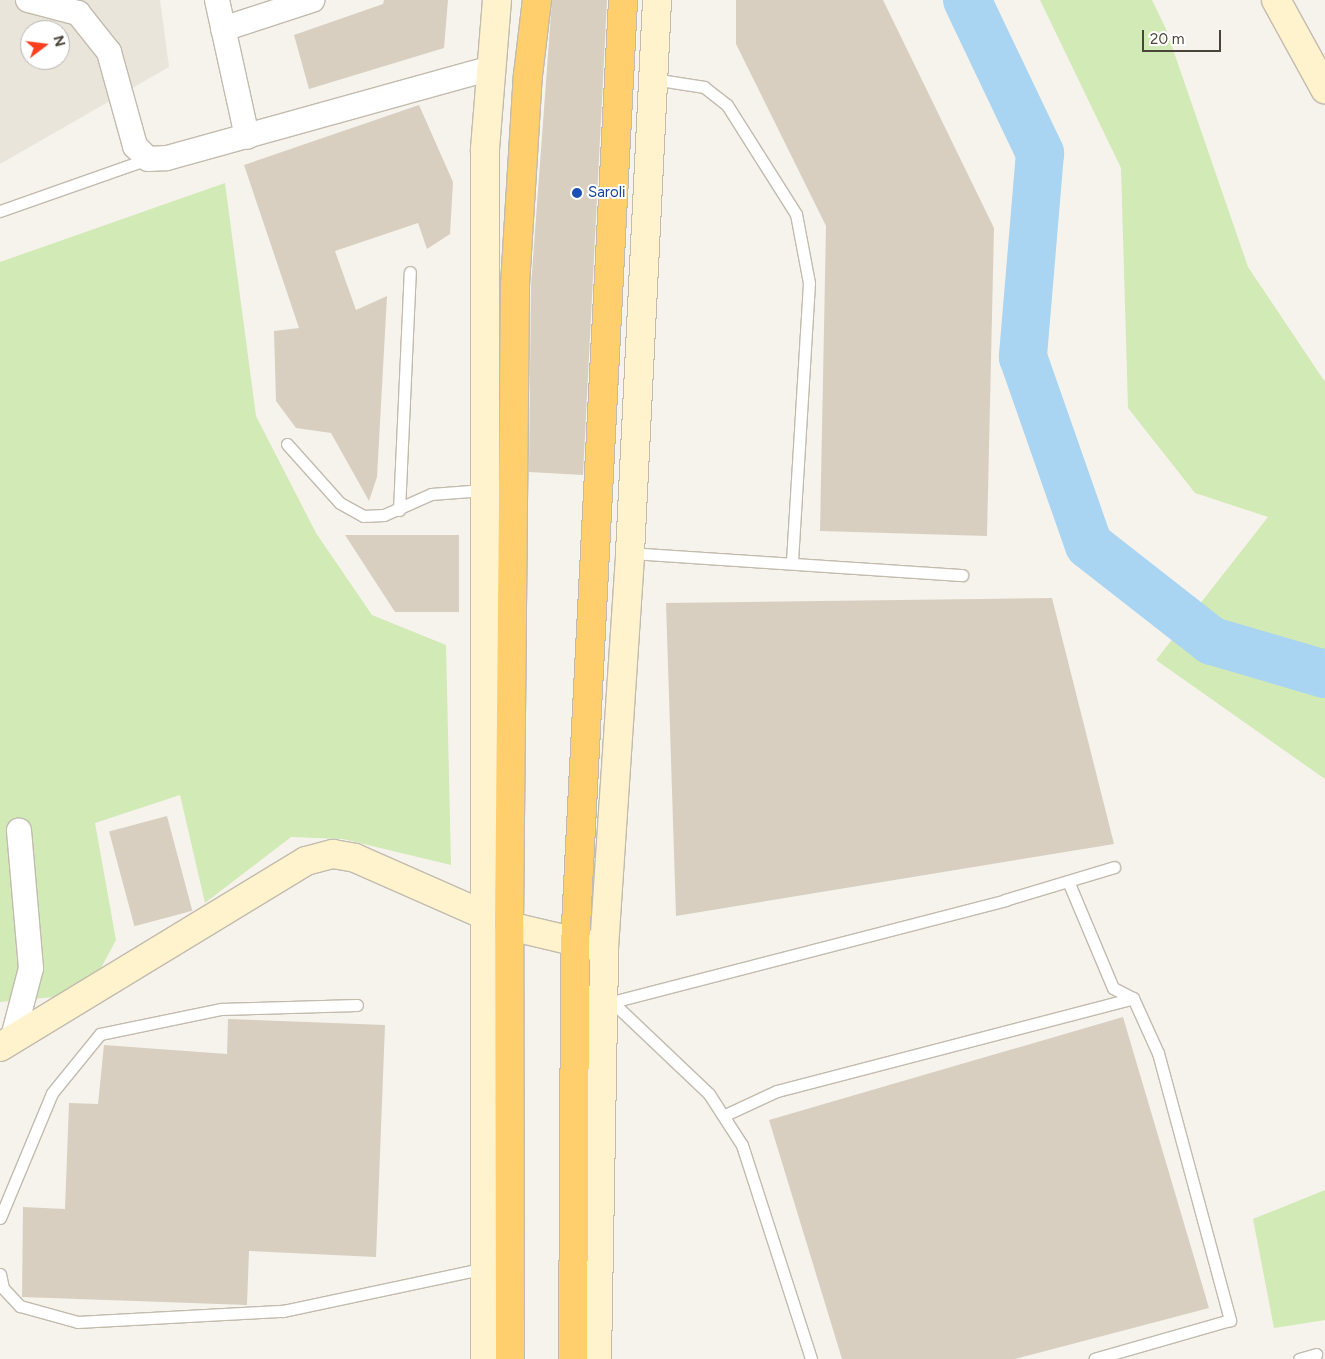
<!DOCTYPE html>
<style>
body{margin:0}
#map{position:relative;width:1325px;height:1359px;overflow:hidden;background:#f6f3ec;font-family:Figtree,sans-serif}
div>[style]{position:absolute}
.residential>*{inset:0;background:#eae5da}
.green>*{inset:0;background:#d2eab5}
.river>*{height:48px;margin:-24px;padding:0 24px;transform-origin:24px;border-radius:24px;background:#a9d4f2}
.building>*{inset:0;background:#d8cfc1;transform-origin:0 0}
.roads{filter:drop-shadow(1px 0 #c2bbae) drop-shadow(-1px 0 #c2bbae) drop-shadow(0 1px #c2bbae) drop-shadow(0 -1px #c2bbae)}
.lane>*{height:11px;margin:-5.5px;padding:0 5.5px;transform-origin:5.5px;border-radius:5.5px;background:#fff}
.street>*{height:24px;margin:-12px;padding:0 12px;transform-origin:12px;border-radius:12px;background:#fff}
.secondary>*{height:28px;margin:-14px;padding:0 14px;transform-origin:14px;border-radius:14px;background:#fff3cd}
.highway>*{height:28px;margin:-14px;padding:0 14px;transform-origin:14px;border-radius:14px;background:#ffcf6e}
.dots>*{width:14px;height:14px;translate:-50% -50%;box-sizing:border-box;border:2px solid #fff;border-radius:50%}
span{translate:-50% -50%;white-space:nowrap;text-align:center;line-height:1.15;-webkit-text-stroke:4px #fff;paint-order:stroke}
.transit-label{font-size:15px;color:#164399}
.left{translate:0 -50%;text-align:left}
.north{position:absolute;left:20px;top:20px;width:50px;height:50px;box-sizing:border-box;background:#fff;border:1px solid #b7b4b0;border-radius:50%;rotate:75deg;font-size:14px;font-weight:700;line-height:20px;text-align:center;color:#4b4439}
.north::after{content:'';display:block;margin:auto;width:18px;height:22px;background:#fc3f1d;clip-path:polygon(50% 0,100% 100%,50% 72%,0 100%)}
.scale{position:absolute;left:1142px;top:30px;width:79px;height:22px;box-sizing:border-box;border:2px solid #4b4439;border-top:0;padding-left:6px;font-size:15px;line-height:18px;white-space:nowrap;color:#4b4439;-webkit-text-stroke:4px #fff;paint-order:stroke}
</style>
<div id="map">
<div class="residential">
<div style="clip-path:polygon(evenodd,0 0,160px 0,169px 67px,0 164px,0 0,30px 30px,60px 30px,60px 60px,30px 60px,30px 30px)"></div>
</div>
<div class="green">
<div style="clip-path:polygon(1040px 0,1152px 0,1166px 29px,1248px 267px,1325px 382px,1325px 779px,1156px 660px,1268px 517px,1195px 493px,1128px 408px,1121px 168px)"></div>
<div style="clip-path:polygon(225px 183px,256px 416px,316px 533px,372px 615px,446px 645px,451px 865px,343px 839px,291px 837px,205px 903px,180px 795px,95px 823px,116px 940px,87px 994px,0 1002px,0 262px)"></div>
<div style="clip-path:polygon(1325px 1190px,1325px 1320px,1274px 1328px,1253px 1219px)"></div>
</div>
<div class="river">
<div style="left:967px;top:0;width:170px;rotate:64.5deg"></div>
<div style="left:1040px;top:153px;width:205px;rotate:94.8deg"></div>
<div style="left:1023px;top:357px;width:199px;rotate:70.7deg"></div>
<div style="left:1089px;top:545px;width:156px;rotate:38deg"></div>
<div style="left:1212px;top:641px;width:118px;rotate:16.3deg"></div>
</div>
<div class="building">
<div style="clip-path:polygon(384px 0,448px 0,444px 48px,309px 89px,294px 35px,383px 4px)"></div>
<div style="clip-path:polygon(552px 0,607px 0,583px 475px,529px 472px,531px 286px)"></div>
<div style="clip-path:polygon(736px 0,883px 0,994px 228px,987px 536px,820px 531px,826px 226px,736px 44px)"></div>
<div style="clip-path:polygon(419px 105px,453px 182px,450px 234px,427px 249px,418px 223px,335px 251px,356px 310px,387px 296px,377px 477px,369px 501px,331px 433px,296px 428px,276px 401px,274px 331px,299px 328px,244px 165px)"></div>
<div style="clip-path:polygon(345px 535px,459px 535px,459px 612px,395px 612px)"></div>
<div style="clip-path:polygon(1052px 598px,1114px 844px,676px 916px,666px 603px)"></div>
<div style="left:167px;top:816px;width:98px;height:60px;rotate:75deg"></div>
<div style="clip-path:polygon(1123px 1017px,1209px 1308px,1015px 1359px,842px 1359px,769px 1120px)"></div>
<div style="clip-path:polygon(228px 1019px,385px 1025px,376px 1257px,249px 1251px,247px 1305px,22px 1297px,23px 1207px,65px 1209px,69px 1103px,98px 1104px,104px 1045px,227px 1054px)"></div>
</div>
<div class="roads">
<div class="lane">
<div style="left:653px;top:79px;width:52px;rotate:8.9deg"></div>
<div style="left:704px;top:87px;width:29px;rotate:38deg"></div>
<div style="left:727px;top:105px;width:129px;rotate:57.7deg"></div>
<div style="left:796px;top:214px;width:70px;rotate:79.3deg"></div>
<div style="left:809px;top:283px;width:279px;rotate:93.5deg"></div>
<div style="left:0;top:211px;width:157px;rotate:-19.4deg"></div>
<div style="left:287px;top:444px;width:79px;rotate:48.1deg"></div>
<div style="left:340px;top:503px;width:26px;rotate:29deg"></div>
<div style="left:363px;top:516px;width:21px;rotate:-3deg"></div>
<div style="left:384px;top:515px;width:51px;rotate:-24.1deg"></div>
<div style="left:431px;top:494px;width:53px;rotate:-4.3deg"></div>
<div style="left:399px;top:510px;width:238px;rotate:-87.4deg"></div>
<div style="left:630px;top:553px;width:333px;rotate:3.8deg"></div>
<div style="left:1068px;top:881px;width:116px;rotate:67.2deg"></div>
<div style="left:1113px;top:988px;width:22px;rotate:27deg"></div>
<div style="left:1133px;top:998px;width:60px;rotate:65.6deg"></div>
<div style="left:1158px;top:1053px;width:277px;rotate:74.9deg"></div>
<div style="left:1230px;top:1320px;width:141px;rotate:164deg"></div>
<div style="left:608px;top:998px;width:139px;rotate:43.5deg"></div>
<div style="left:709px;top:1094px;width:61px;rotate:57.1deg"></div>
<div style="left:742px;top:1145px;width:225px;rotate:72.1deg"></div>
<div style="left:612px;top:1002px;width:406px;rotate:-14.5deg"></div>
<div style="left:1005px;top:900px;width:114px;rotate:-16.8deg"></div>
<div style="left:725px;top:1115px;width:57px;rotate:-24.8deg"></div>
<div style="left:777px;top:1091px;width:368px;rotate:-14.6deg"></div>
<div style="left:0;top:1218px;width:135px;rotate:-67.4deg"></div>
<div style="left:52px;top:1093px;width:76px;rotate:-50.9deg"></div>
<div style="left:100px;top:1034px;width:124px;rotate:-11.7deg"></div>
<div style="left:221px;top:1009px;width:136px;rotate:-1.7deg"></div>
<div style="left:0;top:1274px;width:14px;rotate:78deg"></div>
<div style="left:3px;top:1288px;width:25px;rotate:47deg"></div>
<div style="left:20px;top:1306px;width:60px;rotate:15.4deg"></div>
<div style="left:78px;top:1322px;width:205px;rotate:-3.1deg"></div>
<div style="left:283px;top:1311px;width:207px;rotate:-12deg"></div>
<div style="left:1299px;top:1359px;width:18px;rotate:-16deg"></div>
</div>
<div class="street">
<div style="left:28px;top:0;width:52px;rotate:14.6deg"></div>
<div style="left:78px;top:13px;width:50px;rotate:51.5deg"></div>
<div style="left:109px;top:52px;width:98px;rotate:74.5deg"></div>
<div style="left:135px;top:146px;width:18px;rotate:45deg"></div>
<div style="left:148px;top:159px;width:19px;rotate:-3deg"></div>
<div style="left:167px;top:158px;width:333px;rotate:-15.5deg"></div>
<div style="left:217px;top:0;width:140px;rotate:77.6deg"></div>
<div style="left:223px;top:29px;width:94px;rotate:-18deg"></div>
<div style="left:12px;top:1041px;width:75px;rotate:-75.4deg"></div>
<div style="left:31px;top:968px;width:138px;rotate:-95deg"></div>
</div>
<div class="secondary">
<div style="left:1276px;top:0;width:102px;rotate:61.2deg"></div>
<div style="left:0;top:1047px;width:358px;rotate:-31.3deg"></div>
<div style="left:306px;top:861px;width:28px;rotate:-15deg"></div>
<div style="left:333px;top:854px;width:22px;rotate:10deg"></div>
<div style="left:355px;top:858px;width:168px;rotate:23.8deg"></div>
<div style="left:509px;top:926px;width:91px;rotate:13.3deg"></div>
<div style="left:485px;top:1359px;width:1210px;rotate:-90deg"></div>
<div style="left:485px;top:149px;width:149px;rotate:-85.4deg"></div>
<div style="left:597px;top:1359px;width:411px;rotate:-89deg"></div>
<div style="left:604px;top:948px;width:396px;rotate:-86.2deg"></div>
<div style="left:630px;top:553px;width:554px;rotate:-87.2deg"></div>
</div>
<div class="highway">
<div style="left:510px;top:1359px;width:433px;rotate:-90.1deg"></div>
<div style="left:509px;top:926px;width:641px;rotate:-89.46deg"></div>
<div style="left:515px;top:285px;width:210px;rotate:-86.5deg"></div>
<div style="left:528px;top:75px;width:76px;rotate:-83.2deg"></div>
<div style="left:573px;top:1359px;width:414px;rotate:-89.7deg"></div>
<div style="left:575px;top:945px;width:946px;rotate:-87.09deg"></div>
</div>
</div>
<div class="dots">
<div style="left:577px;top:193px;background:#1a4fb4"></div>
</div>
<div class="transit-label">
<span class="left" style="left:588px;top:193px">Saroli</span>
</div>
<div class="north">N</div>
<div class="scale">20 m</div>
</div>
